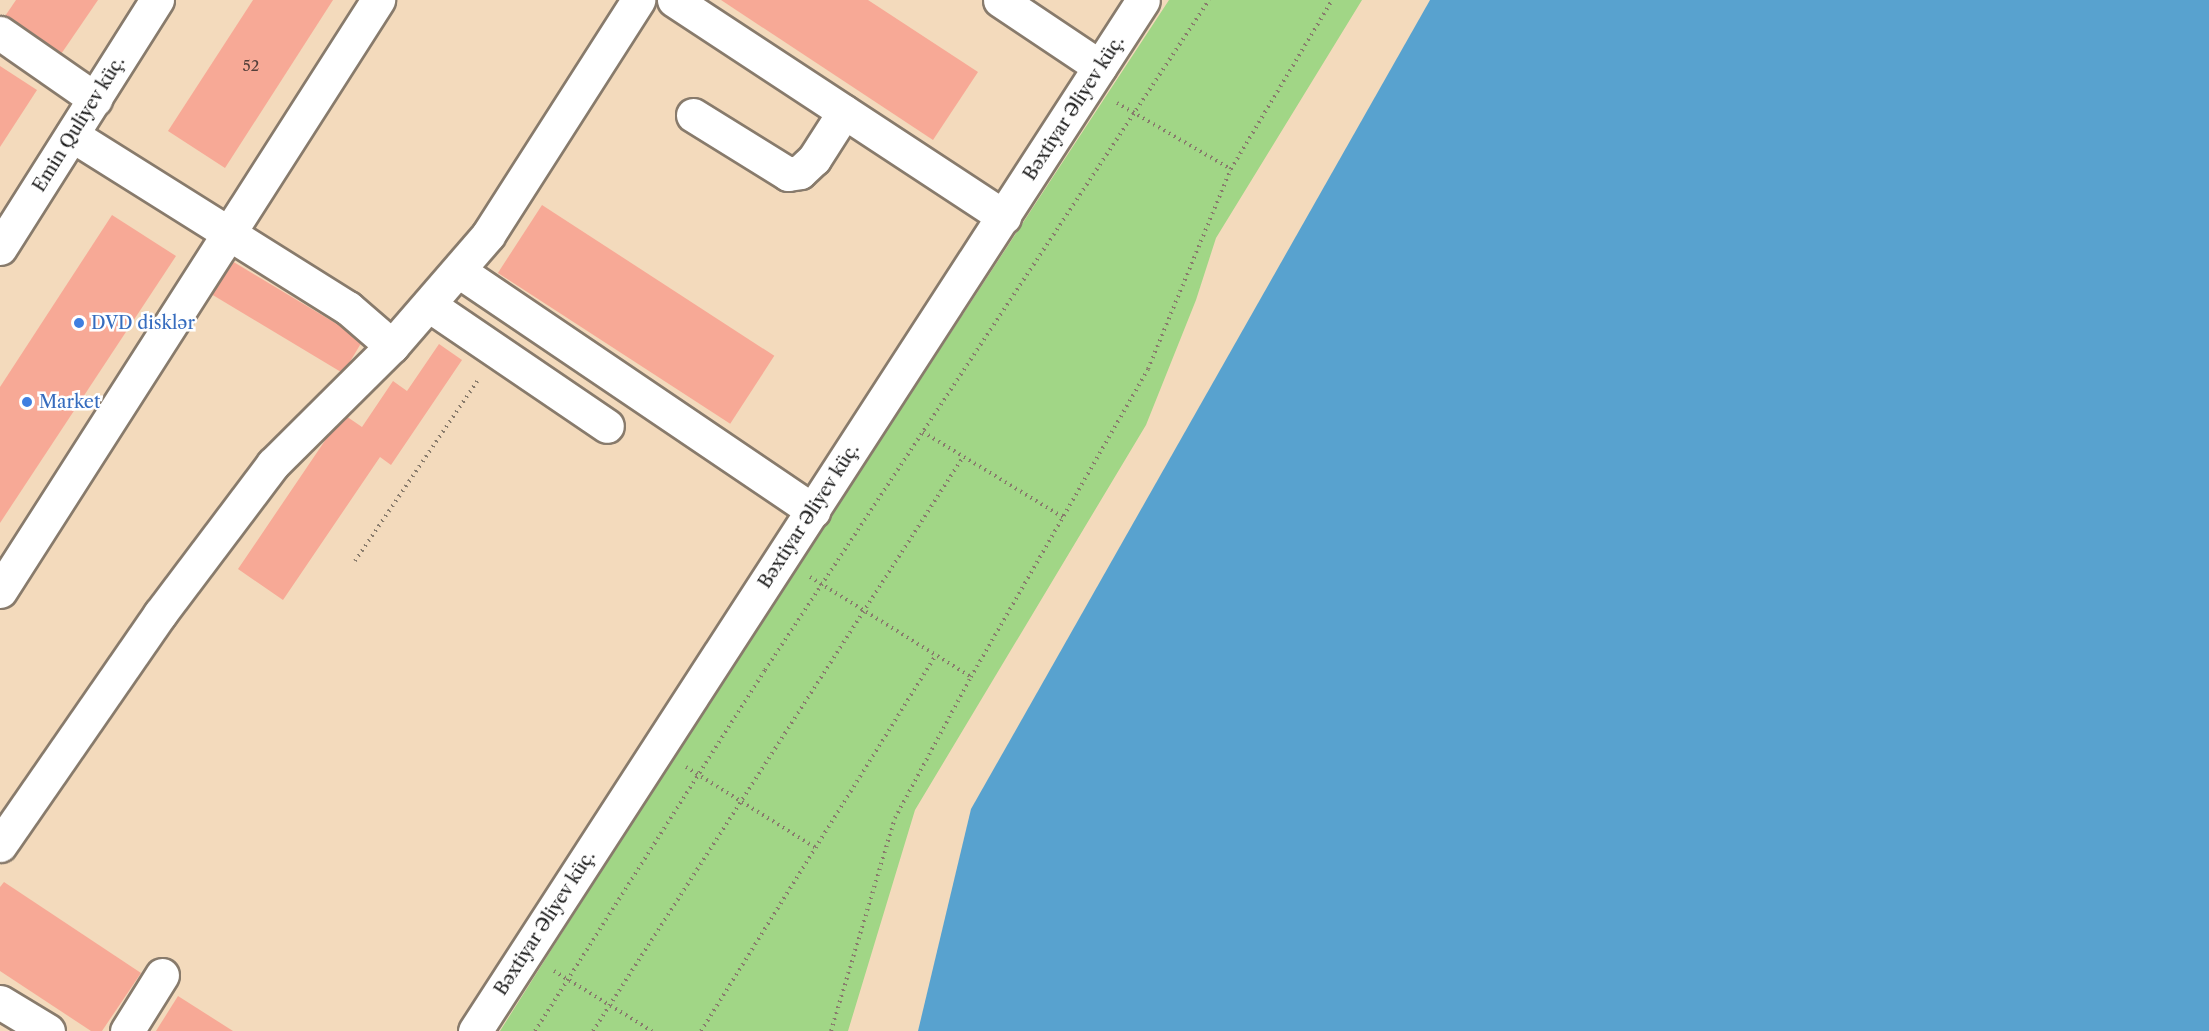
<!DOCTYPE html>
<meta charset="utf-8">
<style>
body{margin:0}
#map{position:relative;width:2209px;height:1031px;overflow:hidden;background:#f3dabc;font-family:"Libre Caslon Text",serif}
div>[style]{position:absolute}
.green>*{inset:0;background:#a1d686}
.water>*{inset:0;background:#58a2cf}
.building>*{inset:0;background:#f7a996;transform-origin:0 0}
.path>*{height:4px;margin-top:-2px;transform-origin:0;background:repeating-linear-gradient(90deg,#887b6c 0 1.5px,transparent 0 6px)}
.roads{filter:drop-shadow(2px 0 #887b6c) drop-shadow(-2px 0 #887b6c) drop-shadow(0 2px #887b6c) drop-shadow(0 -2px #887b6c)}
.minor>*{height:33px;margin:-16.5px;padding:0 16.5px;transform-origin:16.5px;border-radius:16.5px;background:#fff}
.dots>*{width:16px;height:16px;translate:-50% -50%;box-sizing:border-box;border:3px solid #fff;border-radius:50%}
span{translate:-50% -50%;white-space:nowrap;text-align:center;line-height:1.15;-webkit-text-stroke:5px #fff;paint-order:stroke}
.number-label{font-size:15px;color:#533f3a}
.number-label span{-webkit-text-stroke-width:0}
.street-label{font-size:18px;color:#1c1c1c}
.shop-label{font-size:18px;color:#366cbe}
.left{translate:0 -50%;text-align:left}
</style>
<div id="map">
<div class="green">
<div style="clip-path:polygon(1169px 0,1362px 0,1216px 238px,1196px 300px,1146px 425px,915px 810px,848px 1031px,500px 1031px,691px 729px)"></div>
</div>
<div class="water">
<div style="clip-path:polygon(1430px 0,2209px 0,2209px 1031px,918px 1031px,971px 809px)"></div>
</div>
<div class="building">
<div style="clip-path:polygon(16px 0,98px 0,57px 60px,1px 22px)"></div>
<div style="clip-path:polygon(253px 0,333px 0,225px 168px,168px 131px)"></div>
<div style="clip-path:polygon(721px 0,868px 0,978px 72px,933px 140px)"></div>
<div style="clip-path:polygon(0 66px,37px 90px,0 147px)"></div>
<div style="left:542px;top:205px;width:277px;height:81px;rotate:33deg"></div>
<div style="clip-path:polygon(112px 215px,176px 256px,0 523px,0 387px)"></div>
<div style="left:232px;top:261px;width:153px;height:39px;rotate:31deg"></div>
<div style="clip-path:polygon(439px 344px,462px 360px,391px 465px,380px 457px,283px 600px,238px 569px,343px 414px,362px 427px,393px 381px,407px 391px)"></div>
<div style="clip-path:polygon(4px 882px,141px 973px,102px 1031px,91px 1031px,0 971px,0 887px)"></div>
<div style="clip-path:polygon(178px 996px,233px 1031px,156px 1031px)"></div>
</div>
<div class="path">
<div style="left:1117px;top:103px;width:132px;rotate:30.1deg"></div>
<div style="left:923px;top:432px;width:164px;rotate:31.3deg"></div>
<div style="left:355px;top:561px;width:219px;rotate:-55.8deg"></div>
<div style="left:810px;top:577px;width:190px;rotate:31.8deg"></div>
<div style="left:686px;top:767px;width:153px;rotate:31.9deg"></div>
<div style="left:554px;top:971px;width:115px;rotate:31.5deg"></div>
<div style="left:535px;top:1031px;width:428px;rotate:-57.5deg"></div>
<div style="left:765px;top:670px;width:804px;rotate:-56.47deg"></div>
<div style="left:593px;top:1031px;width:683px;rotate:-57.19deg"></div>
<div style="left:701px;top:1031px;width:443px;rotate:-58deg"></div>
<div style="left:831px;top:1031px;width:222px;rotate:-73.3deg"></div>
<div style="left:895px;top:818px;width:160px;rotate:-61.7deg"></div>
<div style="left:971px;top:677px;width:355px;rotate:-60.1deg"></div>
<div style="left:1148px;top:369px;width:217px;rotate:-67.5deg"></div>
<div style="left:1231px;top:169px;width:197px;rotate:-59.1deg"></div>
</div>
<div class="roads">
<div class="minor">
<div style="left:674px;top:0;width:395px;rotate:33.3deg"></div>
<div style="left:1000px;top:0;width:120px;rotate:33.8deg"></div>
<div style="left:0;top:33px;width:116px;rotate:34.8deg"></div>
<div style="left:693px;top:115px;width:112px;rotate:31.8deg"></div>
<div style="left:788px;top:174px;width:12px;rotate:-9deg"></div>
<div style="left:800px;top:172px;width:19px;rotate:-43deg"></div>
<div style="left:814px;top:159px;width:56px;rotate:-57.4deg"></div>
<div style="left:72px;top:135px;width:326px;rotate:32.1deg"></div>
<div style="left:348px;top:308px;width:58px;rotate:40.8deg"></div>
<div style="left:0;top:248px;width:294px;rotate:-57.7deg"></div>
<div style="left:459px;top:271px;width:428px;rotate:34.1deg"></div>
<div style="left:429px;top:305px;width:215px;rotate:34.2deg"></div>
<div style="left:0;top:591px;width:702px;rotate:-57.4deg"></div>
<div style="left:0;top:845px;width:281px;rotate:-55.3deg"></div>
<div style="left:160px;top:614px;width:188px;rotate:-53deg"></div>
<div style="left:273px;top:464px;width:168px;rotate:-44.8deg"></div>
<div style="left:392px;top:346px;width:147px;rotate:-49.1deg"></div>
<div style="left:488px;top:235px;width:279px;rotate:-57.4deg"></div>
<div style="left:0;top:1002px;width:56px;rotate:31.1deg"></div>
<div style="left:127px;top:1031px;width:66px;rotate:-58deg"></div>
<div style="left:475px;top:1031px;width:1228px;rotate:-57.06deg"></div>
</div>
</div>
<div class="dots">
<div style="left:79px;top:323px;background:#3f7fe0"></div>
<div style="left:27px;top:402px;background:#3f7fe0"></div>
</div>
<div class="number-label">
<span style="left:251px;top:66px">52</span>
</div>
<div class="street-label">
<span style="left:1074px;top:108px;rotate:-57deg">Bəxtiyar Əliyev küç.</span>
<span style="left:79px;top:124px;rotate:-58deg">Emin Quliyev küç.</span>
<span style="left:809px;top:516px;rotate:-57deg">Bəxtiyar Əliyev küç.</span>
<span style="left:545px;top:923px;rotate:-57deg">Bəxtiyar Əliyev küç.</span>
</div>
<div class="shop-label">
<span class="left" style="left:91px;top:323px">DVD disklər</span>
<span class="left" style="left:39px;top:402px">Market</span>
</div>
</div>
